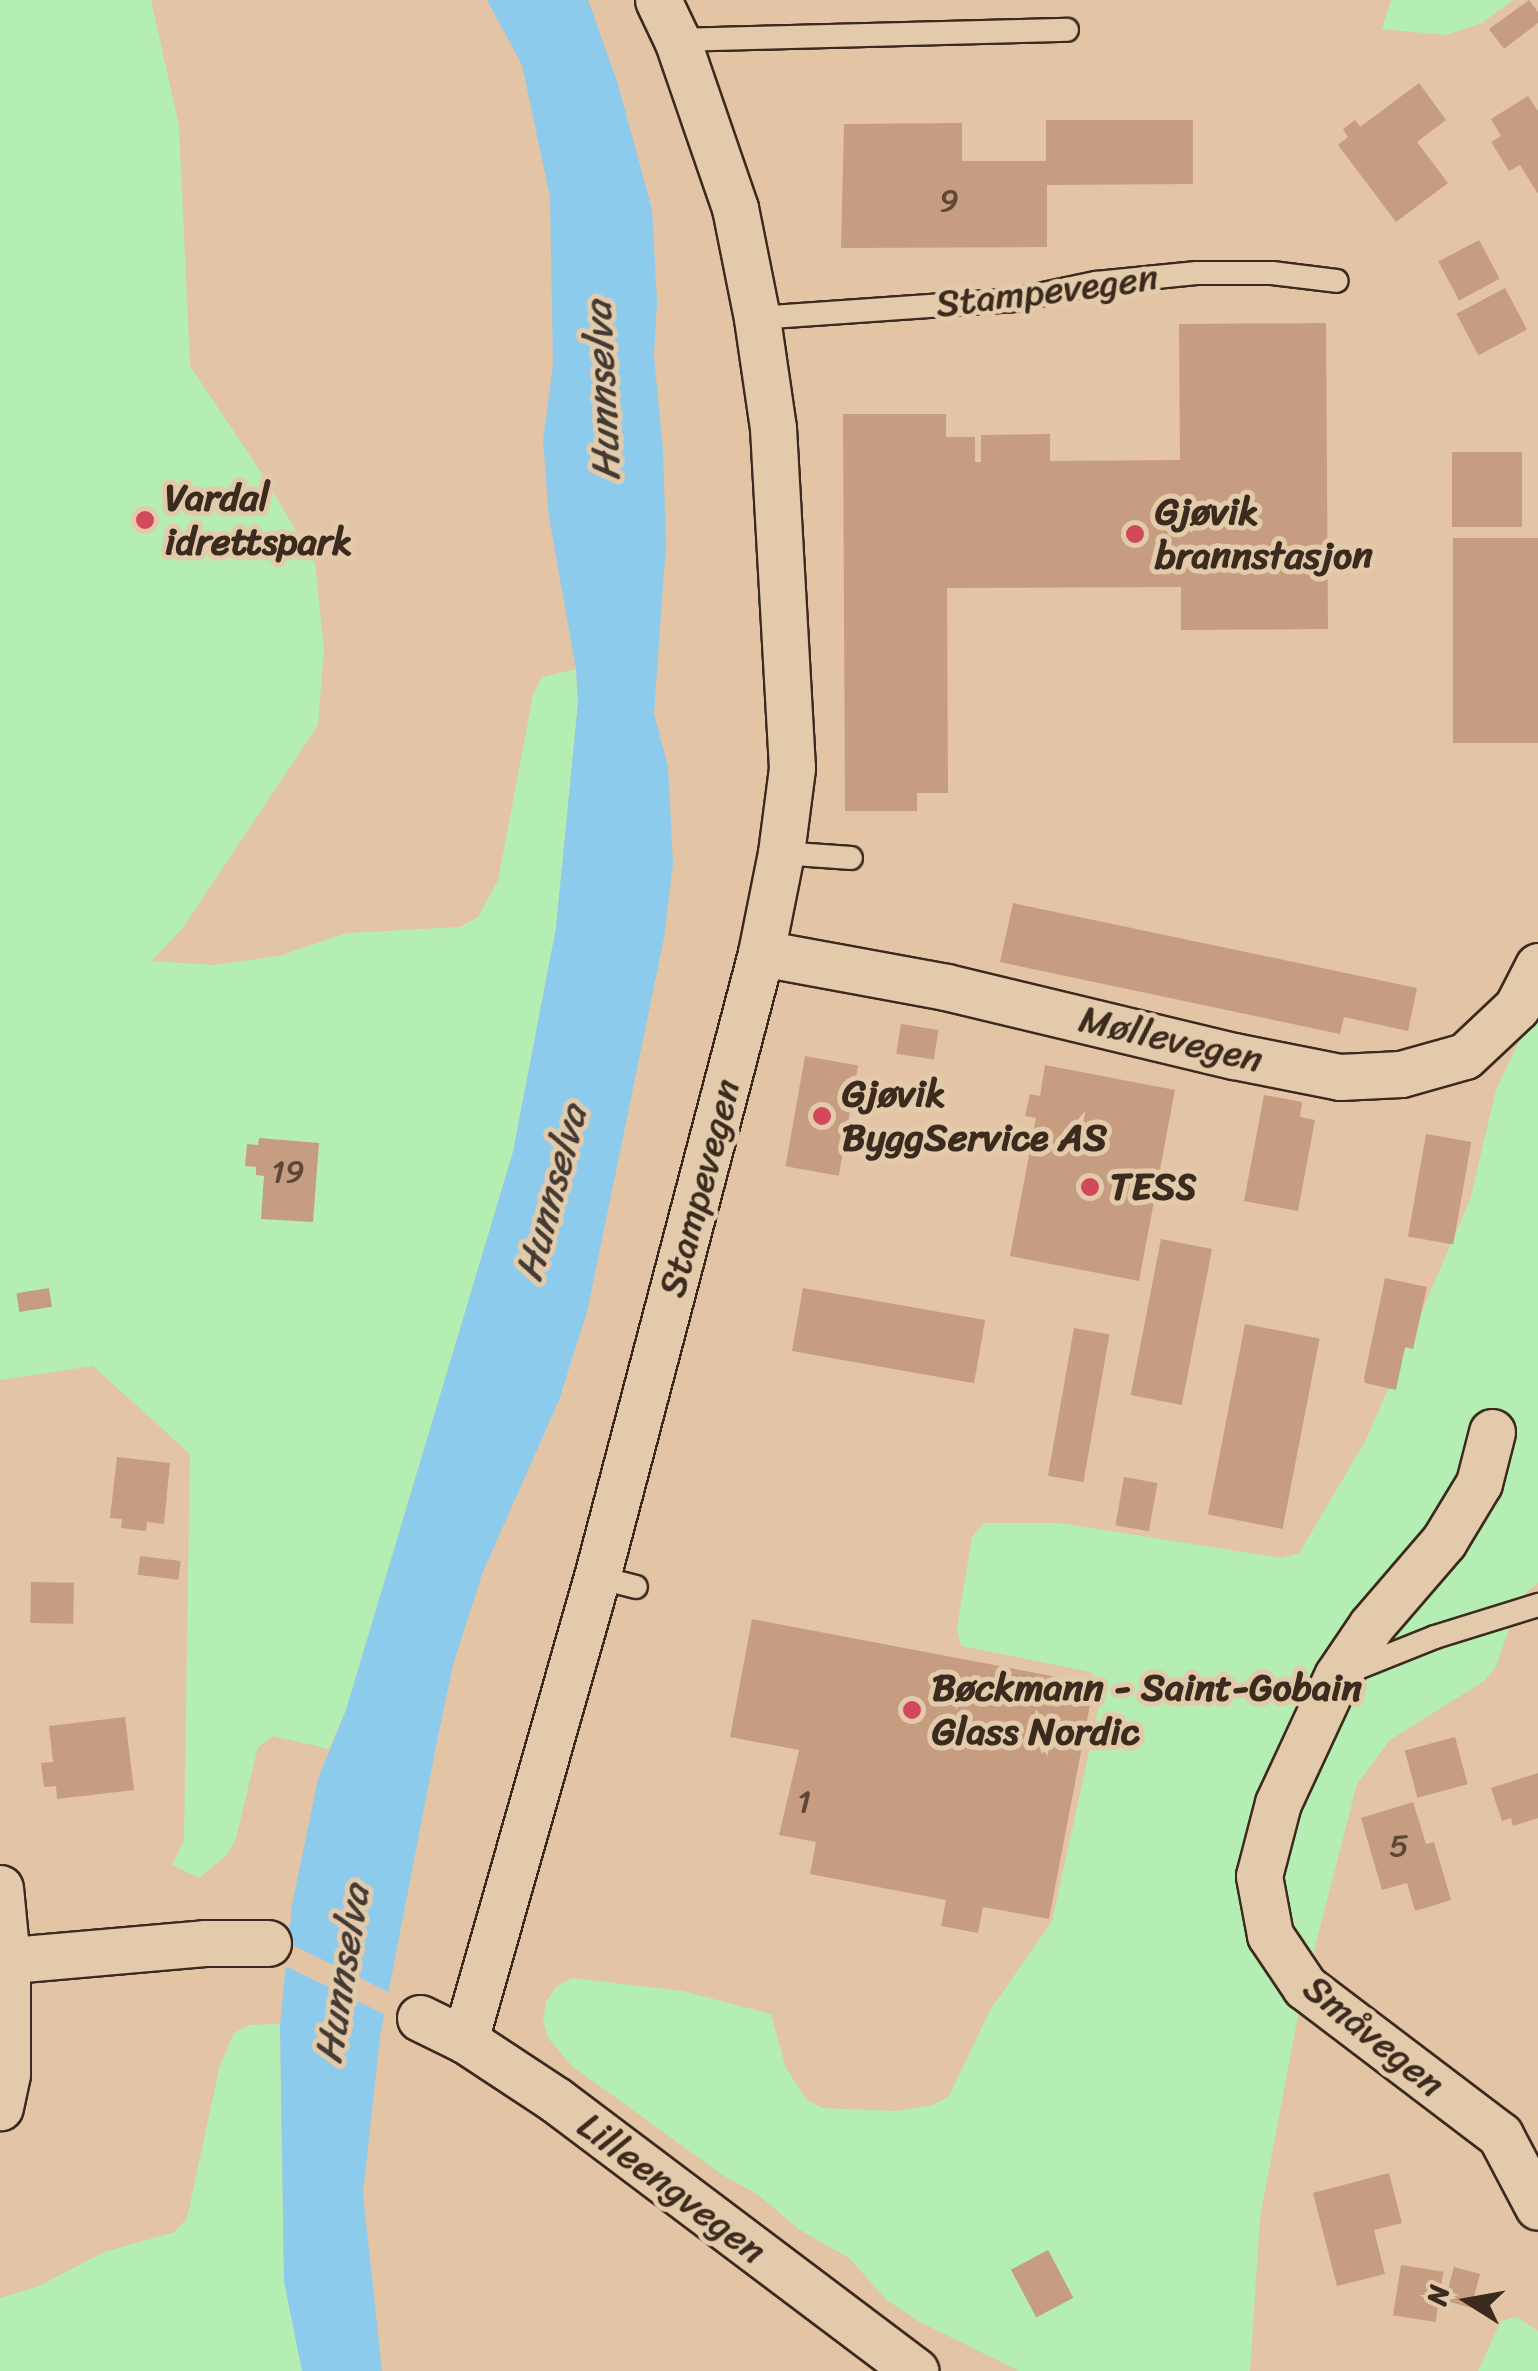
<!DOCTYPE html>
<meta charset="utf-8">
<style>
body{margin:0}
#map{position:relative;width:1538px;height:2371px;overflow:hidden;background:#e3c4a5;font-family:Sriracha,sans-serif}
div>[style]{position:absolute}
.green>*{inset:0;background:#b4eeb2}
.water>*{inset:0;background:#8dcbed}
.pier>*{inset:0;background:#e3c4a5;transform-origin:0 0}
.building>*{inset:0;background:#c79d81;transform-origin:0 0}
.roads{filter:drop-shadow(2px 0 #3b2a1e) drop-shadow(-2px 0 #3b2a1e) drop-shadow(0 2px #3b2a1e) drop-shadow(0 -2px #3b2a1e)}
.lane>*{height:22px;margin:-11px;padding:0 11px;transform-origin:11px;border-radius:11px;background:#e2caab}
.street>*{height:45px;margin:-22.5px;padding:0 22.5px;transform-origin:22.5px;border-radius:22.5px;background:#e2caab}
.dots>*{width:28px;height:28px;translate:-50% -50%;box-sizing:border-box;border:5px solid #e2caab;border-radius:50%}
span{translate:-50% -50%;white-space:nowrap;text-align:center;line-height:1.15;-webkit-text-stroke:10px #e2caab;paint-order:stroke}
.number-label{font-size:32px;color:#5e4737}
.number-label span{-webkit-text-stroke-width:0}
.street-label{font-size:38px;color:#3b2a1e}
.poi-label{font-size:38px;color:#3b2a1e;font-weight:700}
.left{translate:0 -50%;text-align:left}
.water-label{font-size:40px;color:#433a33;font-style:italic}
.north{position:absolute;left:1418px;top:2251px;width:100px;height:100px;-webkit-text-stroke:8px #e2caab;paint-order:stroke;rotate:281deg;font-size:28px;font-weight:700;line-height:40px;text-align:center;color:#3b2a1e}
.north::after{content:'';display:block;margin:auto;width:35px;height:45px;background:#3b2a1e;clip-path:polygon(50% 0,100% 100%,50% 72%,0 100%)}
</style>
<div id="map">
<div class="green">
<div style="clip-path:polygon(0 0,151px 0,179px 126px,190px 366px,265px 478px,315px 563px,324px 649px,318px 725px,182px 929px,151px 961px,213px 965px,279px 956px,347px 933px,460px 927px,478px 917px,498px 880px,533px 695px,542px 677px,576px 669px,578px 703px,556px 928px,513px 1152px,346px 1710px,329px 1749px,273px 1736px,258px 1747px,236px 1838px,227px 1855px,199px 1878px,172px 1865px,184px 1841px,190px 1454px,93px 1366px,0 1380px)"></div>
<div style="clip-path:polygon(1391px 0,1513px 0,1482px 23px,1446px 35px,1382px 29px)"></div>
<div style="clip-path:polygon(1538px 1018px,1538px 1583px,1519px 1599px,1496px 1667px,1484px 1681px,1390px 1740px,1357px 1784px,1300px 2005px,1260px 2218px,1250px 2371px,1019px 2371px,918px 2321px,887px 2300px,849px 2258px,800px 2230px,757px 2194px,724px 2176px,572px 2066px,548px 2038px,543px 2020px,546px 2002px,556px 1987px,572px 1978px,683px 1991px,771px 2014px,786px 2068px,806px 2099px,822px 2108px,896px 2111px,933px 2105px,949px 2096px,989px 2012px,1052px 1921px,1104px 1684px,1090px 1672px,961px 1646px,957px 1628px,972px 1537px,984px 1523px,1059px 1523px,1282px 1558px,1299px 1553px,1366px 1440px,1470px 1200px,1496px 1090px,1520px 1039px)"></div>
<div style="clip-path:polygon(280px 2024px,284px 2281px,302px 2371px,0 2371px,0 2298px,39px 2286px,104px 2252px,175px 2232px,187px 2218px,219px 2069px,233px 2034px,248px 2025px)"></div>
<div style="clip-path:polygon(1517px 2317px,1538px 2331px,1538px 2371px,1478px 2371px,1501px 2321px)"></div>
</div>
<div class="water">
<div style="clip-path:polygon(487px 0,588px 0,617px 81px,652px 209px,657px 301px,654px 356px,663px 450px,666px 544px,654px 713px,668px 767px,673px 863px,664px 938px,587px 1312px,559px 1400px,482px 1574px,453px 1665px,437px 1741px,380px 2036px,363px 2194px,382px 2371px,302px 2371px,284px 2281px,280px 2024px,292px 1905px,318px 1779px,346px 1710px,513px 1152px,556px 928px,578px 703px,576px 669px,549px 517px,543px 441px,553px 365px,550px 197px,522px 65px)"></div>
</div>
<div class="pier">
<div style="left:282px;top:1940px;width:125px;height:22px;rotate:26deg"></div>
</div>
<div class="building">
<div style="clip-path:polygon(1529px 0,1538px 12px,1538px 23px,1504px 49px,1489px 29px)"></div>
<div style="clip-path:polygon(1419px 83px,1446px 120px,1417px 142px,1448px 183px,1396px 222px,1338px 145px,1348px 137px,1343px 129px,1355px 120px,1360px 127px)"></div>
<div style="clip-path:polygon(1528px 96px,1538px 111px,1538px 194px,1520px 165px,1509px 171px,1491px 142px,1501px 136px,1491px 119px)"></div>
<div style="clip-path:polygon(1046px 120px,1193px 120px,1193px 184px,1047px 185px,1047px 247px,841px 248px,844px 124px,962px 123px,962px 161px,1046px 161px)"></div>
<div style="left:1479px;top:240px;width:44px;height:46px;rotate:62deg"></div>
<div style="left:1505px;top:288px;width:47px;height:55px;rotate:62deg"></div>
<div style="clip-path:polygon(1326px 323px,1328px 629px,1181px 630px,1181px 587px,947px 588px,948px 793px,917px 793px,917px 811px,845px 811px,843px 414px,946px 414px,946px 437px,975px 437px,975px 462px,981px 462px,981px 435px,1050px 434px,1050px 461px,1180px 460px,1179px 324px)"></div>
<div style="left:1452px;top:452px;width:70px;height:75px"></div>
<div style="left:1453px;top:538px;width:85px;height:205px"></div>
<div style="clip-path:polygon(1013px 903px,1417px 988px,1408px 1031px,1344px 1017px,1340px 1034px,1000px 962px)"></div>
<div style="left:901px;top:1024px;width:38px;height:30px;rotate:9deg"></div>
<div style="left:805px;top:1056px;width:54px;height:112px;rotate:10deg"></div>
<div style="clip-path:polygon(1045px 1065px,1175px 1090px,1139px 1281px,1010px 1256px,1036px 1118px,1025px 1116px,1030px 1094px,1040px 1096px)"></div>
<div style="clip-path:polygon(1264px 1095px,1302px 1102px,1300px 1117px,1315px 1120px,1298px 1211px,1244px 1201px)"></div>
<div style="left:1426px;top:1134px;width:46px;height:104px;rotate:10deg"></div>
<div style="clip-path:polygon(259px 1138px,319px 1143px,313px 1222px,261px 1219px,264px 1176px,256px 1175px,256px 1167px,245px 1166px,247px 1144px,258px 1145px)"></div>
<div style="left:1161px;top:1239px;width:52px;height:159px;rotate:11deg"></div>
<div style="clip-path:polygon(1385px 1278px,1427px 1287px,1413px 1349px,1405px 1347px,1396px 1390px,1365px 1383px,1364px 1378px)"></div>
<div style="left:49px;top:1288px;width:19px;height:33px;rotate:81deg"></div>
<div style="left:803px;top:1288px;width:185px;height:64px;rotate:10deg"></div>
<div style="left:1245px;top:1324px;width:76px;height:194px;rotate:11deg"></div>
<div style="left:1074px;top:1328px;width:36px;height:150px;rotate:10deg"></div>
<div style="clip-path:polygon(117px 1457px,170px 1463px,164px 1524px,147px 1522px,146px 1531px,121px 1528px,122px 1519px,110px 1518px)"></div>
<div style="left:1124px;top:1477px;width:34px;height:49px;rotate:10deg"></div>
<div style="left:140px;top:1556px;width:41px;height:19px;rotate:7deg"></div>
<div style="left:31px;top:1582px;width:43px;height:41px;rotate:1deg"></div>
<div style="clip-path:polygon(752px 1619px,1094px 1684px,1049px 1919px,983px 1907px,978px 1933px,941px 1926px,946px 1900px,810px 1874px,816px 1842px,779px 1835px,799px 1750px,730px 1737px)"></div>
<div style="clip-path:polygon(125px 1717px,134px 1790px,57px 1799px,56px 1786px,44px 1787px,41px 1763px,53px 1762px,49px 1726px)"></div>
<div style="left:1455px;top:1737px;width:49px;height:52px;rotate:75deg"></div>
<div style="clip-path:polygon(1538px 1773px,1538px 1818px,1513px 1826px,1511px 1818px,1502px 1821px,1491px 1788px)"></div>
<div style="clip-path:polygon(1413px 1802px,1426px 1844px,1434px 1842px,1451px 1900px,1415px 1911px,1407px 1883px,1382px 1890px,1361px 1818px)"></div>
<div style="clip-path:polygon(1389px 2173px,1402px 2223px,1374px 2230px,1385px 2274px,1337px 2286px,1313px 2193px)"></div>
<div style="left:1048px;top:2250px;width:54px;height:42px;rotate:62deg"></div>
<div style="left:1401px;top:2265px;width:43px;height:51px;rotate:9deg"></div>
<div style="left:1454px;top:2267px;width:27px;height:35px;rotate:15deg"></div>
</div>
<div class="roads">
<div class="lane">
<div style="left:677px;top:40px;width:390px;rotate:-1.5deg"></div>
<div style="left:757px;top:318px;width:259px;rotate:-4deg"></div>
<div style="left:1015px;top:300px;width:83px;rotate:-11.9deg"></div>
<div style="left:1096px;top:283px;width:101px;rotate:-5.7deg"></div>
<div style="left:1197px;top:273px;width:75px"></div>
<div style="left:1272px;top:273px;width:65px;rotate:7deg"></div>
<div style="left:781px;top:853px;width:70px;rotate:4.1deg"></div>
<div style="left:597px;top:1577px;width:40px;rotate:14.4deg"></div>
<div style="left:1345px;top:1673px;width:97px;rotate:-21.8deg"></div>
<div style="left:1435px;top:1637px;width:108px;rotate:-17.3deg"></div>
</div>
<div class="street">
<div style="left:761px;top:953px;width:188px;rotate:10.4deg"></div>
<div style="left:946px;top:987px;width:296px;rotate:13.5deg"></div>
<div style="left:1234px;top:1056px;width:108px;rotate:11.2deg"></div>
<div style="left:1340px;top:1077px;width:61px;rotate:-2.8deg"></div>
<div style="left:1401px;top:1074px;width:66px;rotate:-15.7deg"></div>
<div style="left:1465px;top:1056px;width:71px;rotate:-43.3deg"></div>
<div style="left:1517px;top:1007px;width:46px;rotate:-62.9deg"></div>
<div style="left:1492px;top:1432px;width:53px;rotate:104.3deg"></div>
<div style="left:1479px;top:1483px;width:68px;rotate:121.1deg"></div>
<div style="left:1444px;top:1541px;width:112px;rotate:130.7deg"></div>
<div style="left:1371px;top:1626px;width:60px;rotate:124.2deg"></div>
<div style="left:1337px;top:1676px;width:140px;rotate:114.9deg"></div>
<div style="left:1278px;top:1803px;width:75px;rotate:104.6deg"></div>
<div style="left:1259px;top:1876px;width:60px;rotate:79.4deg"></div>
<div style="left:1270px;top:1935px;width:63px;rotate:56.1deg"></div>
<div style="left:1305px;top:1987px;width:245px;rotate:37.2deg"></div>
<div style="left:1500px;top:2135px;width:81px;rotate:62.2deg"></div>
<div style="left:0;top:1888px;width:72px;rotate:84.4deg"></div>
<div style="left:7px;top:1960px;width:114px;rotate:90deg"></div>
<div style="left:7px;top:2074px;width:34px;rotate:102deg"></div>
<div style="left:0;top:1961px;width:205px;rotate:-5deg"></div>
<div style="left:204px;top:1943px;width:64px"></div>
<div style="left:420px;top:2018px;width:50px;rotate:26.1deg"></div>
<div style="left:465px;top:2040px;width:109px;rotate:33.4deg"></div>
<div style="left:556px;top:2100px;width:450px;rotate:37deg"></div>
<div style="left:465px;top:2040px;width:481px;rotate:-74.1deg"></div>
<div style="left:597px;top:1577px;width:645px;rotate:-75.27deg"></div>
<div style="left:761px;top:953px;width:102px;rotate:-78.7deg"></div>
<div style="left:781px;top:853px;width:86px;rotate:-82.6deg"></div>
<div style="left:792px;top:768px;width:341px;rotate:-93.2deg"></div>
<div style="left:773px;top:428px;width:111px;rotate:-98.3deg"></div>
<div style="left:757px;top:318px;width:112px;rotate:-101.3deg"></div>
<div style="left:735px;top:208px;width:178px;rotate:-109deg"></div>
<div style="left:677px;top:40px;width:44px;rotate:-115.4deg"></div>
</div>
</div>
<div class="dots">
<div style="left:145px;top:520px;background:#d1495b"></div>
<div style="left:1135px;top:534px;background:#d1495b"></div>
<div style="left:822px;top:1116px;background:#d1495b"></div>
<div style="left:1090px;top:1187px;background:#d1495b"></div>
<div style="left:912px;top:1710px;background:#d1495b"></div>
</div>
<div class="number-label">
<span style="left:949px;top:201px">9</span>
<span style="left:288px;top:1172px">19</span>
<span style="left:804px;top:1802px">1</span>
<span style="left:1399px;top:1846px">5</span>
</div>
<div class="street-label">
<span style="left:1047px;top:291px;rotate:-7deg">Stampevegen</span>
<span style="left:1171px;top:1039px;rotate:13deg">Møllevegen</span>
<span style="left:700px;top:1188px;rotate:-75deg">Stampevegen</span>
<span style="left:1374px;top:2036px;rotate:39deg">Småvegen</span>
<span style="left:672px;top:2188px;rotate:37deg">Lilleengvegen</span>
</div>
<div class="poi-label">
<span class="left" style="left:165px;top:520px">Vardal<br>idrettspark</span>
<span class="left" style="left:1155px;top:534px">Gjøvik<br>brannstasjon</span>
<span class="left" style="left:842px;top:1116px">Gjøvik<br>ByggService AS</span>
<span class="left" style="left:1110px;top:1187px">TESS</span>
<span class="left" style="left:932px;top:1710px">Bøckmann - Saint-Gobain<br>Glass Nordic</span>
</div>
<div class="water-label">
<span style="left:602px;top:391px;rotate:-93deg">Hunnselva</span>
<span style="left:551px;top:1193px;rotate:-75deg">Hunnselva</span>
<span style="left:342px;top:1974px;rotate:-81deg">Hunnselva</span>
</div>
<div class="north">N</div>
</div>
